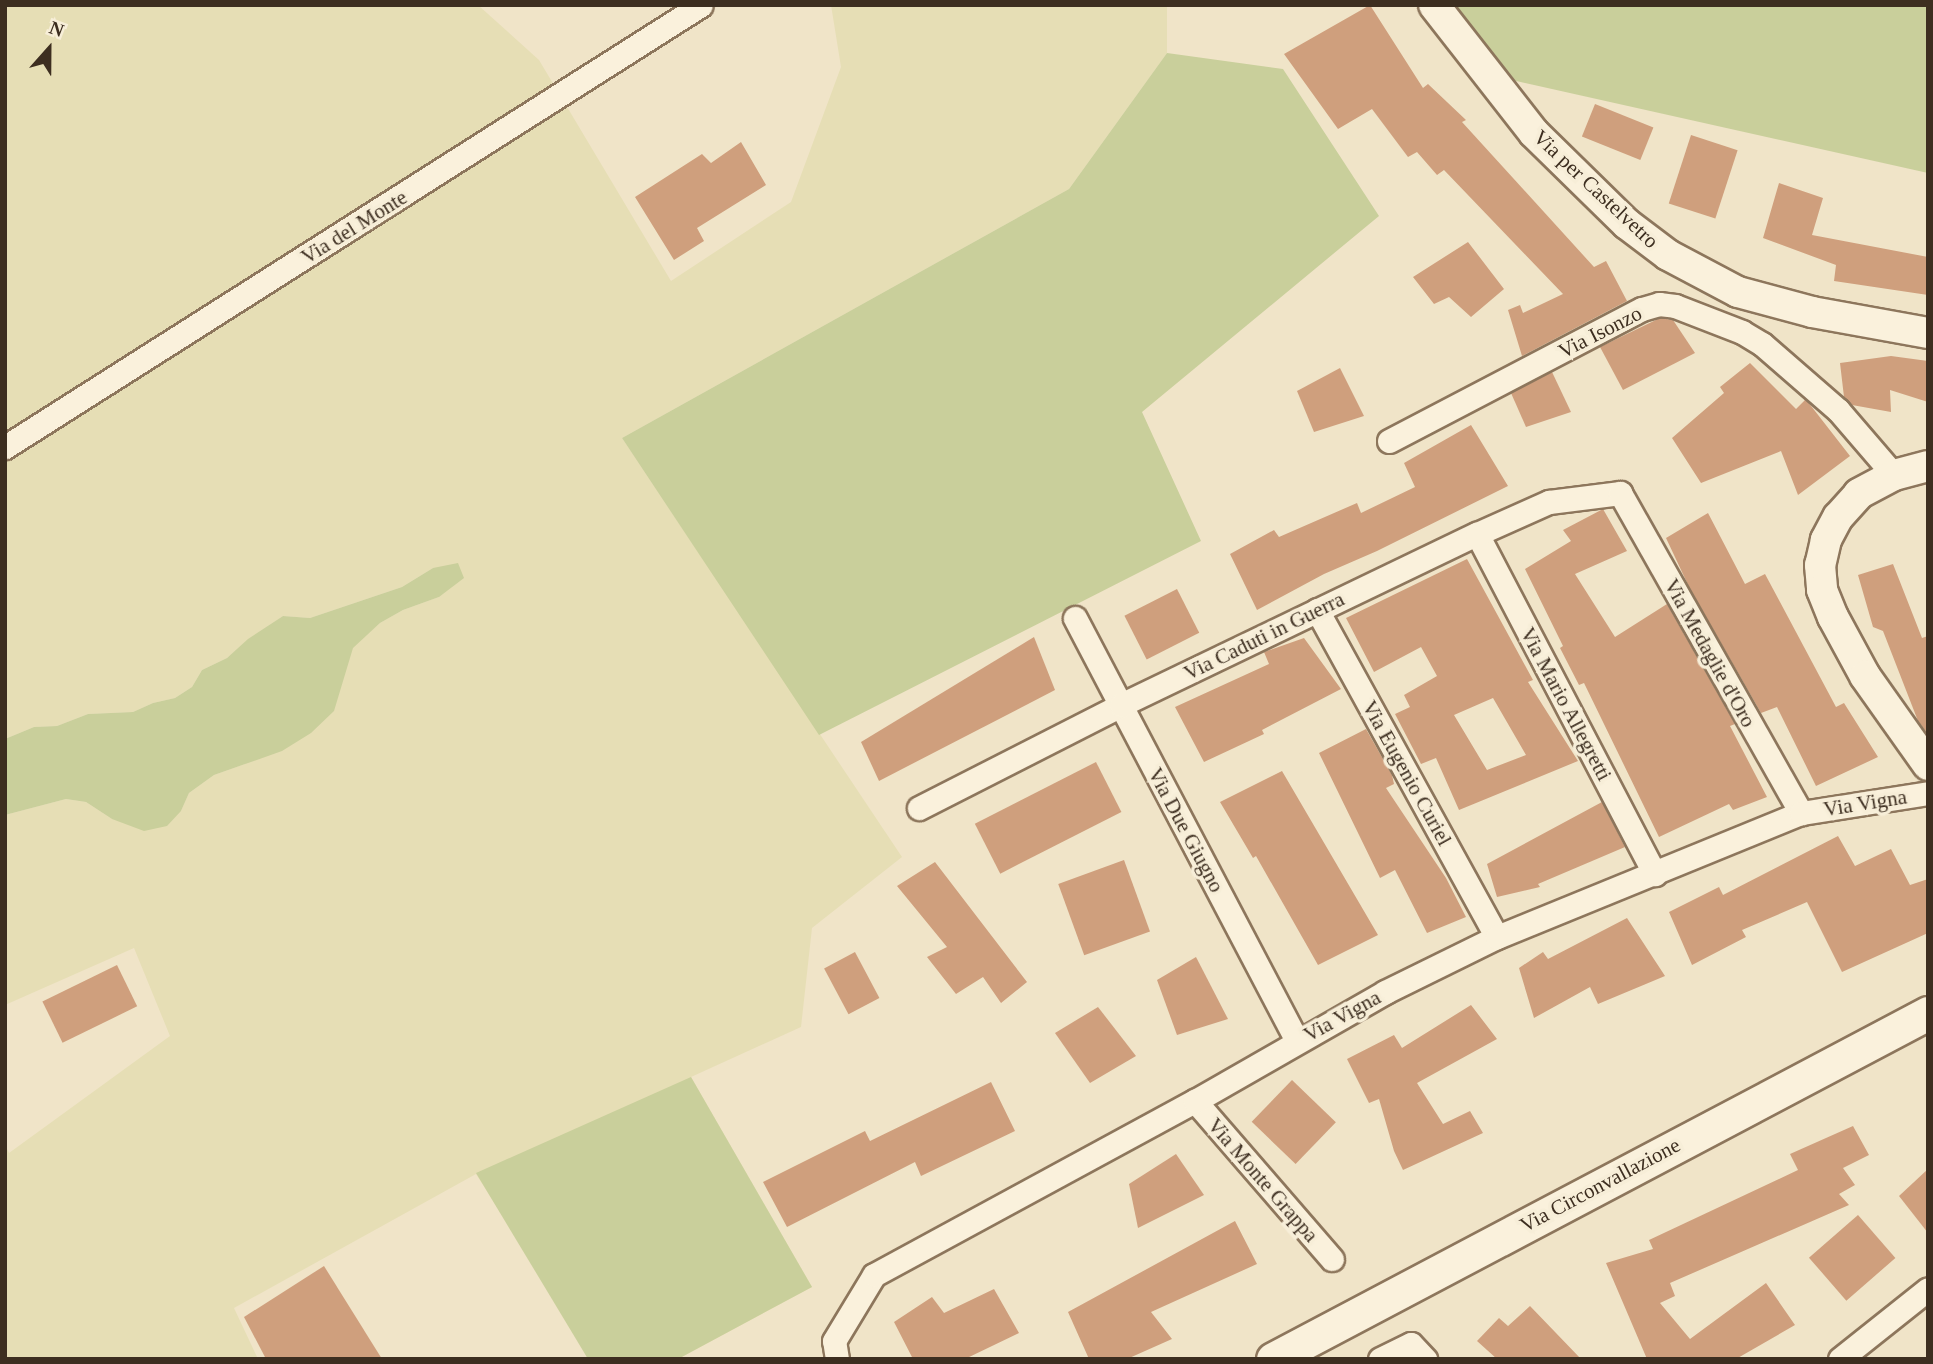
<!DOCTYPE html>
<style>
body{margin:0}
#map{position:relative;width:1933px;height:1364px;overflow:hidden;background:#f0e4c8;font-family:"Times New Roman",serif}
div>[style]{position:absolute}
.farmland>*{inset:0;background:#e6deb5}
.green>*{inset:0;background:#c9cf9b}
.building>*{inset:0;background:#cf9f7d;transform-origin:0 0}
.roads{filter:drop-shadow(2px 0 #8d765c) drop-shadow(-2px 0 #8d765c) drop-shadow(0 2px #8d765c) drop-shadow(0 -2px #8d765c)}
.minor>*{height:23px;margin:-11.5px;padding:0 11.5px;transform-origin:11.5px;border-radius:11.5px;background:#faf1dc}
.tertiary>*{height:30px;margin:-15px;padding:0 15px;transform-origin:15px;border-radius:15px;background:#faf1dc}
.secondary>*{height:33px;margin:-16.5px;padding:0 16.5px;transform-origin:16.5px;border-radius:16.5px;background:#faf1dc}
span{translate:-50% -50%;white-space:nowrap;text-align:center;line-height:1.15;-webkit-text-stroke:7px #f7eed8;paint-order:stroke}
.street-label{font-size:21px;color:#3d2e20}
.frame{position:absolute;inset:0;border:7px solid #3d2e20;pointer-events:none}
.north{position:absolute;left:14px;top:14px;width:70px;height:70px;-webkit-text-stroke:5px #f7eed8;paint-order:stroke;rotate:21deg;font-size:19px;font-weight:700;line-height:28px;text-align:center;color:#3d2e20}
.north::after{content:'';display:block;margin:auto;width:24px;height:32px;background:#3d2e20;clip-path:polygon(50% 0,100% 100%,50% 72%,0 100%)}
</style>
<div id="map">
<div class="farmland">
<div style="clip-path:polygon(5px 5px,478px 5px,539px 60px,671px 281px,791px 202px,841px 67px,831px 5px,1167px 5px,1167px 53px,1069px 189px,622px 438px,902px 857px,812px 928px,801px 1027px,691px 1077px,812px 1287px,678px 1359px,588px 1359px,545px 1282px,476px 1174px,234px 1308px,258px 1359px,5px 1359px,5px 1145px,9px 1153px,170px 1036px,134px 948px,5px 1005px,5px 815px,66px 799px,86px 802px,112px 819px,181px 811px,189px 793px,214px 775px,245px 764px,352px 648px,380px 623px,403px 610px,439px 597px,433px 568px,402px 587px,310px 618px,283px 616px,249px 639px,227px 658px,202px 670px,192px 687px,175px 698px,153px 703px,133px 712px,88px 714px,57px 726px,34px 727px,5px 739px)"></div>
</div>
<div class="green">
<div style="clip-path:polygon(1452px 5px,1928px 5px,1928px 173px,1512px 80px)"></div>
<div style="clip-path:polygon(1167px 53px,1283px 69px,1379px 216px,1142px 412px,1201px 541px,819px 735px,622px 438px,1069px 189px)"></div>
<div style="clip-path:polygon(458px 563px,464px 578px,439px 597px,403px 610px,380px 623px,353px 648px,334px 711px,311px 733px,282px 751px,214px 775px,189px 793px,181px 811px,167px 826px,144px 831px,112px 819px,86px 802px,66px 799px,5px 815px,5px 739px,34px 727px,57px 726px,88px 714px,133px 712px,153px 703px,175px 698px,192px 687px,202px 670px,227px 658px,248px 639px,283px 616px,310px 618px,402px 587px,433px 568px)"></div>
<div style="clip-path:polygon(691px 1077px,812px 1287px,678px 1359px,588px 1359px,476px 1173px)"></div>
</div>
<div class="building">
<div style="clip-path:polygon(1370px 5px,1423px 88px,1428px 84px,1466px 120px,1462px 122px,1594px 267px,1606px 261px,1627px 301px,1522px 356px,1508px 310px,1520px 305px,1523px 313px,1563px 294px,1444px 170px,1437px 175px,1417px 152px,1408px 157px,1372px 109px,1338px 129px,1284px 54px)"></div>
<div style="left:1595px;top:104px;width:63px;height:35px;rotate:22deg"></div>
<div style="left:1691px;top:135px;width:49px;height:72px;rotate:18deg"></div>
<div style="clip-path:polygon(741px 142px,766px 185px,697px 228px,704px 241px,674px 260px,635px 197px,702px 154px,711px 163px)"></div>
<div style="clip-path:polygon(1779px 183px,1823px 198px,1812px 235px,1928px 257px,1928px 295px,1834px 281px,1836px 265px,1763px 238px)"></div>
<div style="clip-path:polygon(1468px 242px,1504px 289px,1471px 317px,1449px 297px,1434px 304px,1413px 277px)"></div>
<div style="clip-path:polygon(1660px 318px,1673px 320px,1695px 353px,1623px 390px,1600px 347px)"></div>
<div style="clip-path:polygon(1891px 356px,1928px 361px,1928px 402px,1890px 390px,1891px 412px,1852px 405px,1844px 397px,1840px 363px)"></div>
<div style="clip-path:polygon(1750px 363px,1796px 409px,1805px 400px,1808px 402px,1850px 456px,1798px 495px,1781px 451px,1701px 483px,1672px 438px,1724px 393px,1720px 387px)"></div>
<div style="clip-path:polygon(1340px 368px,1364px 416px,1314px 432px,1297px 391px)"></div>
<div style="clip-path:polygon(1552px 372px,1571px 412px,1526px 427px,1511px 393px)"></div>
<div style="clip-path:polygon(1471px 425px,1508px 486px,1377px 551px,1324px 574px,1257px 610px,1230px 554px,1274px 530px,1279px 537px,1357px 503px,1361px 513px,1415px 487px,1404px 463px)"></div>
<div style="clip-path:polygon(1603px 509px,1627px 551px,1575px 574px,1615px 637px,1667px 604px,1735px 724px,1730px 726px,1767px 797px,1733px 810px,1729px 804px,1659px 837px,1584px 683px,1579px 685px,1560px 648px,1563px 646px,1525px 569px,1571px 541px,1563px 530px)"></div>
<div style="clip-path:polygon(1708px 513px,1745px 584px,1765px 574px,1836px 707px,1844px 703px,1878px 757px,1816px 786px,1777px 707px,1761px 713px,1690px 589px,1666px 538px)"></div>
<div style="clip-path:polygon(evenodd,1467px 559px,1533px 680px,1528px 682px,1578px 761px,1459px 810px,1436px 758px,1421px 764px,1395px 714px,1410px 707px,1404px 695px,1437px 676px,1421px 647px,1374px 672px,1346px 618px,1467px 559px,1493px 698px,1526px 755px,1487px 770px,1454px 715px,1493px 698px)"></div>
<div style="clip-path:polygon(1893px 564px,1922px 638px,1928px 636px,1928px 734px,1918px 721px,1883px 631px,1873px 627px,1858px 575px)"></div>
<div style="left:1177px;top:589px;width:49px;height:59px;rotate:63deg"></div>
<div style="clip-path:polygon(1034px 637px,1055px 690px,879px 781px,861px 742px)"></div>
<div style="clip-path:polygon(1304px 638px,1341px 689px,1262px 730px,1264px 734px,1204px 762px,1175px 707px,1269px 664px,1264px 652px)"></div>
<div style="clip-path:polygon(1366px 729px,1392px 775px,1394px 784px,1386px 788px,1446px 878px,1466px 917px,1427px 933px,1395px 870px,1380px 878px,1319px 753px)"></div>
<div style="left:1096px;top:762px;width:56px;height:136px;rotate:63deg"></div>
<div style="clip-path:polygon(1282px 771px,1378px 935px,1318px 965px,1256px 856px,1253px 858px,1220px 802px)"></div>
<div style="clip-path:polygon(1602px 802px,1625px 847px,1538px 884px,1540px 887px,1497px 897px,1487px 864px)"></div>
<div style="clip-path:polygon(1838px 836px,1855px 866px,1891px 849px,1910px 885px,1928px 879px,1928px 933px,1842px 972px,1807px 902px,1742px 930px,1746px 937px,1692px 965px,1669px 912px,1719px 887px,1723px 895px)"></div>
<div style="left:1124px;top:860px;width:76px;height:70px;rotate:70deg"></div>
<div style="clip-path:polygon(935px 862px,1027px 982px,1001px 1003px,983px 977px,956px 994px,927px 957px,947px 947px,897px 886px)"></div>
<div style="clip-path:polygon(1627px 918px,1665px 976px,1598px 1004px,1590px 987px,1534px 1018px,1519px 968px,1543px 952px,1548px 959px)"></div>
<div style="left:855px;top:952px;width:52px;height:35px;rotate:62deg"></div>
<div style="clip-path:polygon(1196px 957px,1228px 1019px,1177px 1035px,1157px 980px)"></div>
<div style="left:117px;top:965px;width:46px;height:83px;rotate:64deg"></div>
<div style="clip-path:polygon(1471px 1005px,1497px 1039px,1417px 1083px,1443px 1124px,1470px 1111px,1483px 1133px,1403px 1170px,1394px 1151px,1379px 1099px,1369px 1103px,1347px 1059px,1394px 1035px,1402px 1048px)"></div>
<div style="clip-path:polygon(1098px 1007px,1136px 1056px,1090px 1083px,1055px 1033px)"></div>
<div style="left:1292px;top:1080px;width:61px;height:58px;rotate:44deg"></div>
<div style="clip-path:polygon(991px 1082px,1015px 1131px,921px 1176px,915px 1162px,787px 1227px,763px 1182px,865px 1131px,870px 1141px)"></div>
<div style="clip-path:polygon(1853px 1126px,1869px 1155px,1843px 1168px,1855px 1185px,1839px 1194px,1849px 1205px,1670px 1283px,1675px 1296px,1660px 1303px,1690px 1339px,1766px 1283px,1795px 1325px,1736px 1359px,1647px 1359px,1606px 1263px,1653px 1249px,1649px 1240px,1798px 1170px,1790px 1154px)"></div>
<div style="clip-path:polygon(1176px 1154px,1204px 1195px,1138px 1228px,1129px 1184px)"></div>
<div style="clip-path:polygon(1928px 1169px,1928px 1233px,1899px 1196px)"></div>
<div style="left:1858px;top:1215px;width:57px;height:65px;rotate:49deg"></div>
<div style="clip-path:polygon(1235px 1221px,1257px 1264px,1151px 1312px,1172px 1339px,1127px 1359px,1089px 1359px,1068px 1312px)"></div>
<div style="clip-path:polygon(324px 1266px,382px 1359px,266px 1359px,244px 1317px)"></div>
<div style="clip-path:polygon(994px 1289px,1019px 1333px,965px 1359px,913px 1359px,894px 1322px,932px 1297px,944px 1313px)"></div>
<div style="clip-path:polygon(1530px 1306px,1581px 1359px,1497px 1359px,1477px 1341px,1499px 1318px,1508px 1326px)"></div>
</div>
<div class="roads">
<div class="minor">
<div style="left:1389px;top:441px;width:285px;rotate:-27.6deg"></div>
<div style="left:1642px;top:309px;width:18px;rotate:-16deg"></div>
<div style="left:1659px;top:304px;width:16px;rotate:7deg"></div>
<div style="left:1675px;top:306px;width:72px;rotate:21.2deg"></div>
<div style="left:1742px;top:332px;width:23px;rotate:31deg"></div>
<div style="left:1762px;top:344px;width:101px;rotate:41deg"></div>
<div style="left:1838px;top:410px;width:86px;rotate:49.3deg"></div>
<div style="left:5px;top:447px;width:824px;rotate:-32.42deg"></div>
<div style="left:1477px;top:534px;width:384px;rotate:62.4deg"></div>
<div style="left:1317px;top:610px;width:373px;rotate:61.2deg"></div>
<div style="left:1075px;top:618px;width:478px;rotate:62.3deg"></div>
<div style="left:919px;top:808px;width:227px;rotate:-27deg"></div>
<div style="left:1121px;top:705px;width:395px;rotate:-25.7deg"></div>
<div style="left:1477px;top:534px;width:79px;rotate:-24deg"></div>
<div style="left:1549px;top:502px;width:72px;rotate:-7.2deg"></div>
<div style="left:1620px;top:493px;width:368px;rotate:60.5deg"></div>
<div style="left:1195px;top:1101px;width:209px;rotate:49.1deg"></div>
<div style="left:837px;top:1359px;width:18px;rotate:-99deg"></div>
<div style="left:834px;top:1341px;width:77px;rotate:-58.8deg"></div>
<div style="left:874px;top:1275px;width:365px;rotate:-28.5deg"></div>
<div style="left:1195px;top:1101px;width:219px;rotate:-29.8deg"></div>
<div style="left:1385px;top:992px;width:125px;rotate:-26.2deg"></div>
<div style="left:1497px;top:937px;width:328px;rotate:-22.2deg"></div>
<div style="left:1801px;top:813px;width:129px;rotate:-8.9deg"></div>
<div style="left:1380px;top:1359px;width:34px;rotate:-26deg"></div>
<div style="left:1411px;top:1344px;width:21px;rotate:47deg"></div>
<div style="left:1840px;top:1359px;width:112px;rotate:-38.5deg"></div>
</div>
<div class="tertiary">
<div style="left:1434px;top:5px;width:162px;rotate:52deg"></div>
<div style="left:1534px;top:133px;width:130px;rotate:44.4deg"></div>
<div style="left:1627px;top:224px;width:51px;rotate:37.1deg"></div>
<div style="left:1668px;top:255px;width:79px;rotate:27.9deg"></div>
<div style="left:1738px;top:292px;width:77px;rotate:15.1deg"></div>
<div style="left:1812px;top:312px;width:118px;rotate:10.3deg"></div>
<div style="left:1928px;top:466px;width:35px;rotate:165deg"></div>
<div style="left:1894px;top:475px;width:40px;rotate:152deg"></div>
<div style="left:1859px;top:494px;width:31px;rotate:132deg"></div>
<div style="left:1838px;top:517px;width:26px;rotate:118deg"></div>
<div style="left:1826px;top:540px;width:26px;rotate:103deg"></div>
<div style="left:1820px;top:565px;width:25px;rotate:85deg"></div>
<div style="left:1822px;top:590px;width:29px;rotate:68deg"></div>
<div style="left:1833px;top:617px;width:67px;rotate:61.5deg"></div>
<div style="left:1865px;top:676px;width:109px;rotate:54.7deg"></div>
</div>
<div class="secondary">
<div style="left:1273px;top:1359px;width:741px;rotate:-27.84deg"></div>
</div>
</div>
<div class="street-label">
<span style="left:1596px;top:189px;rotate:43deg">Via per Castelvetro</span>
<span style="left:354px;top:227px;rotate:-32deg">Via del Monte</span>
<span style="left:1600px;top:332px;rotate:-27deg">Via Isonzo</span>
<span style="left:1264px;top:636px;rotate:-26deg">Via Caduti in Guerra</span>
<span style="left:1710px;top:653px;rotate:61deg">Via Medaglie d'Oro</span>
<span style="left:1566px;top:704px;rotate:62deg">Via Mario Allegretti</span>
<span style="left:1407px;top:773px;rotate:61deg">Via Eugenio Curiel</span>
<span style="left:1865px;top:803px;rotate:-9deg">Via Vigna</span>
<span style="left:1186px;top:830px;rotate:62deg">Via Due Giugno</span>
<span style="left:1342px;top:1016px;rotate:-29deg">Via Vigna</span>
<span style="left:1263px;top:1180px;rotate:49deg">Via Monte Grappa</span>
<span style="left:1600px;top:1185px;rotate:-28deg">Via Circonvallazione</span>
</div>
<div class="frame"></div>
<div class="north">N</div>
</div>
